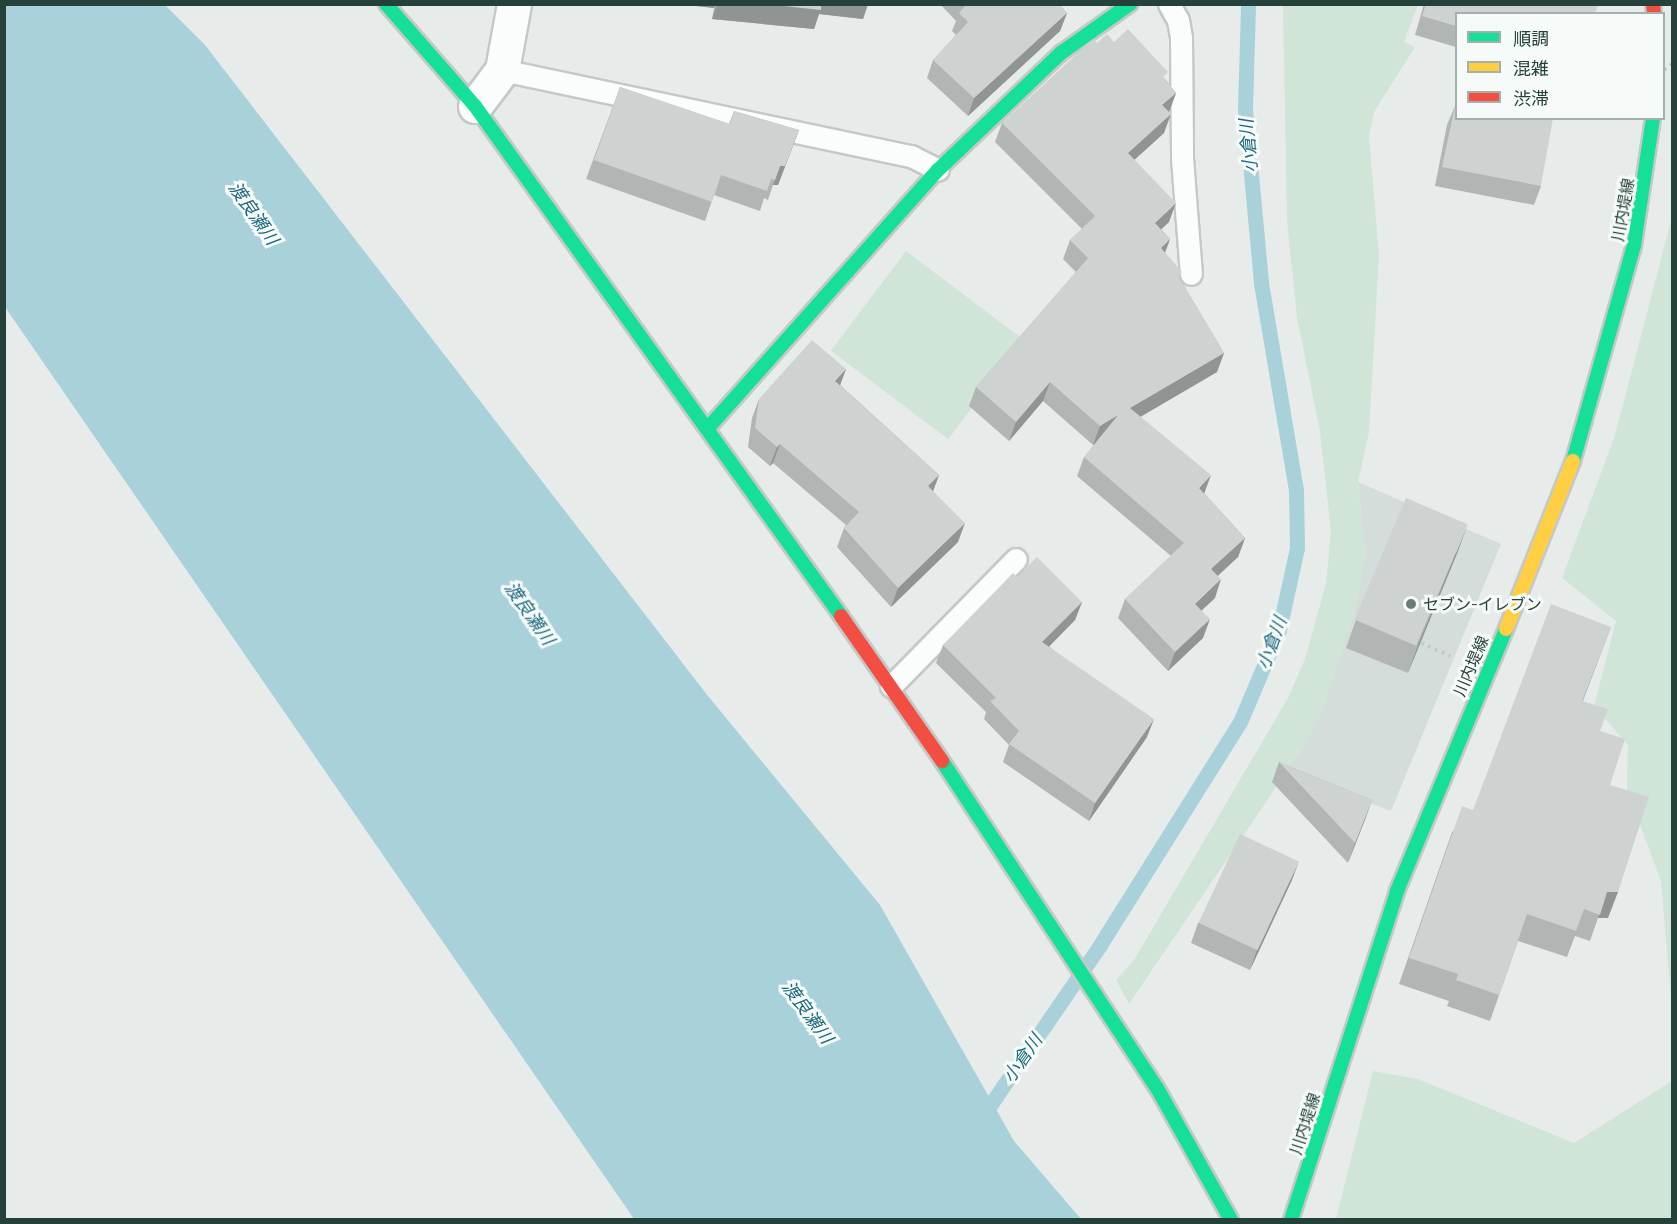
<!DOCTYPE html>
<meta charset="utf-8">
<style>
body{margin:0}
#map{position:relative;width:1677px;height:1224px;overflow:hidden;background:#e7ecea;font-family:Manrope,"Noto Sans JP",sans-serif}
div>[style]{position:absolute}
.built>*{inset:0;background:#d5ddda}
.green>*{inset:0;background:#d0e5d8;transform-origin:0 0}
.water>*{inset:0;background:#a9d1da}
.stream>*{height:15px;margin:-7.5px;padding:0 7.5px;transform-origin:7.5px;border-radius:7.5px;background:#a9d1da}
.path>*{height:4px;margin-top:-2px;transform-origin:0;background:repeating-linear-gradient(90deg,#c3cbca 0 3px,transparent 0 7.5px)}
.roads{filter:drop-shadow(2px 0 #c4c9c7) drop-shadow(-2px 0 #c4c9c7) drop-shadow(0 2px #c4c9c7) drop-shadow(0 -2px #c4c9c7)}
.lane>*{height:21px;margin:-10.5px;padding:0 10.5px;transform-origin:10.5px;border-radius:10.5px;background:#fbfcfc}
.street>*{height:33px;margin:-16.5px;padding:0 16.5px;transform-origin:16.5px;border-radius:16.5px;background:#fbfcfc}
.fast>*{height:14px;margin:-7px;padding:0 7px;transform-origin:7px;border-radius:7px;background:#16e098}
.slow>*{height:14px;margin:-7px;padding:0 7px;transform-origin:7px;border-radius:7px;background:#ffcf43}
.jam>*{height:14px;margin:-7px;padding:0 7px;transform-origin:7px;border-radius:7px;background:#f24e42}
.wall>*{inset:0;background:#b1b5b4}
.shaded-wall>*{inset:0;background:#909492}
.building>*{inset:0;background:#ced3d1;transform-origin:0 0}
.dots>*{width:16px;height:16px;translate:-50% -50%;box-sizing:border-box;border:3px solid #f6fbf9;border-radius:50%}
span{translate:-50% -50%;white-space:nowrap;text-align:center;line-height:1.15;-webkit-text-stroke:6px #f6fbf9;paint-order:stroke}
.street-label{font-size:16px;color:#24413b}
.poi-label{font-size:16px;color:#24413b}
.left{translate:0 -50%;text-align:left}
.water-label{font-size:18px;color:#1d697e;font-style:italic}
.frame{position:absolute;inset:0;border:6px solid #24413b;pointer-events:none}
.legend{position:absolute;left:1455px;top:12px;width:210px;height:108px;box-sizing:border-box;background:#f6fbf9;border:2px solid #a2b1ad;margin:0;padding:8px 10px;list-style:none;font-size:18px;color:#24413b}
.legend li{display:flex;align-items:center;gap:12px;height:30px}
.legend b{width:30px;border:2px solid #a2b1ad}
</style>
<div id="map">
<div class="built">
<div style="clip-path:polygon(1358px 482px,1501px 544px,1391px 811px,1287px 772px,1322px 711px,1365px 557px)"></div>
</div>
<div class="green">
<div style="clip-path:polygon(1283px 5px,1418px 5px,1404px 42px,1415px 47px,1374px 112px,1369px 136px,1379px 256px,1369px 432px,1358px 482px,1365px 557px,1358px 600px,1344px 645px,1322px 711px,1306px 743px,1129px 1004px,1116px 980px,1134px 960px,1288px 698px,1305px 659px,1326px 583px,1331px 531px,1320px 432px,1297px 318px,1287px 221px)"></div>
<div style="clip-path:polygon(1672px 217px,1672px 1010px,1661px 881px,1627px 790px,1628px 745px,1594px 706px,1616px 621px,1562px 578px,1615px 435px)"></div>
<div style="left:906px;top:251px;width:147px;height:125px;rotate:37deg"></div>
<div style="clip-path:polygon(1373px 1071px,1418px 1079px,1574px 1143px,1672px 1081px,1672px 1219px,1336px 1219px)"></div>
</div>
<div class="water">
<div style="clip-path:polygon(4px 5px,165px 5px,205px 45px,708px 696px,880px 905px,1014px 1141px,1081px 1219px,634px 1219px,5px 307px)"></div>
</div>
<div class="stream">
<div style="left:982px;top:1117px;width:209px;rotate:-55.5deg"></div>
<div style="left:1100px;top:945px;width:263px;rotate:-57.9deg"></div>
<div style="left:1240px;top:722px;width:100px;rotate:-67deg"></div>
<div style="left:1279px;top:630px;width:84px;rotate:-77.6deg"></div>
<div style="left:1297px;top:548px;width:58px;rotate:-91deg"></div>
<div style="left:1296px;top:490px;width:211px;rotate:-99.6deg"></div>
<div style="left:1261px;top:282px;width:175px;rotate:-95.3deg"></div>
<div style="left:1245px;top:108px;width:104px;rotate:-88.3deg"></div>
</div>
<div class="path">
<div style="left:1664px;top:70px;width:10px;rotate:-37deg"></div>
<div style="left:1421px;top:643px;width:32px;rotate:24deg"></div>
</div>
<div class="roads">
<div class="lane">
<div style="left:1169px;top:4px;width:18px;rotate:61deg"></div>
<div style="left:1178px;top:20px;width:17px;rotate:80deg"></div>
<div style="left:1181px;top:37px;width:121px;rotate:89.5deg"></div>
<div style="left:1182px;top:158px;width:116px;rotate:85.6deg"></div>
<div style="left:502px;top:70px;width:418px;rotate:11.9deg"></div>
<div style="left:911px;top:156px;width:30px;rotate:27deg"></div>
<div style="left:891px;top:686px;width:178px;rotate:-45.5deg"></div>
</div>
<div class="street">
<div style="left:475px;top:106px;width:45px;rotate:-53.1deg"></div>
<div style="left:502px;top:70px;width:67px;rotate:-79.7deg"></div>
</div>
<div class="fast">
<div style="left:386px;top:4px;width:135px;rotate:48.9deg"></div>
<div style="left:475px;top:106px;width:628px;rotate:54.33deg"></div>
<div style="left:708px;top:428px;width:346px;rotate:-48.3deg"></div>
<div style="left:938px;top:170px;width:170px;rotate:-43.6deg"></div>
<div style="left:1061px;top:53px;width:85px;rotate:-35.4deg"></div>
<div style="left:1573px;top:461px;width:224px;rotate:-74.2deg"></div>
<div style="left:1634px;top:245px;width:128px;rotate:-81.5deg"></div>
<div style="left:942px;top:761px;width:391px;rotate:56.7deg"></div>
<div style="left:1157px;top:1088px;width:151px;rotate:60.7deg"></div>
<div style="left:1291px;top:1220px;width:346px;rotate:-72.1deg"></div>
<div style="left:1397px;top:891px;width:284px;rotate:-67.4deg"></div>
</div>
<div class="slow">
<div style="left:1506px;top:629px;width:181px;rotate:-68.3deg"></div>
</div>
<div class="jam">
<div style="left:1653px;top:4px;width:10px;rotate:84deg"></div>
<div style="left:841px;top:616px;width:177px;rotate:55.1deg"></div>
</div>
</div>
<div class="wall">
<div style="clip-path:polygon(678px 4px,868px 4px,863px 19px,819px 14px,814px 29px,712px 19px,714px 8px)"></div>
<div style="clip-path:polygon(940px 4px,1059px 4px,1067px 13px,1060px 31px,968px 116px,927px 78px,933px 60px,956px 35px,952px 31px,956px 21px)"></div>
<div style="clip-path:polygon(1424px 4px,1598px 4px,1456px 14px,1456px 47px,1415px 35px)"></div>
<div style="clip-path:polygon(1114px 42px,1165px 79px,1176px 93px,1169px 112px,1164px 133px,1134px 160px,1169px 222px,1161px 229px,1170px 239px,1165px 253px,1180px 279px,1224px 353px,1217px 372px,1140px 417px,1204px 493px,1245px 538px,1238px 557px,1218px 576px,1215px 598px,1202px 610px,1203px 638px,1168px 671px,1118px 618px,1125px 599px,1171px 556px,1077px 476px,1084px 457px,1095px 444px,1093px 445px,1043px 401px,1009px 441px,969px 406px,976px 387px,1076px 272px,1063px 259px,1070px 240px,1082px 229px,995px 142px,1002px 123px,1097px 43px)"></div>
<div style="clip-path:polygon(620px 87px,729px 124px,734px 111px,799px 130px,778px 185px,773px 185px,768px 200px,764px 198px,760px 211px,714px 195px,705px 221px,586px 179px)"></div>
<div style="clip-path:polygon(1455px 106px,1541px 186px,1534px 205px,1435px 186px,1447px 125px)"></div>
<div style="clip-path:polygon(846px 369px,840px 385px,939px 475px,933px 491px,958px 542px,891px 607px,837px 547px,844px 528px,846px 525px,773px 463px,770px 466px,748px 447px,752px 418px,759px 399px)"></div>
<div style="clip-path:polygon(1458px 551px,1408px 673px,1346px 648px,1356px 620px)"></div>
<div style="clip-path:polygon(1017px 577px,1082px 602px,1075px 620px,1049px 646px,1147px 737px,1089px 821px,1003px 762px,1009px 745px,984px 719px,986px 712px,936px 663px,943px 645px)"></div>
<div style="clip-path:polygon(1611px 627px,1583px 701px,1600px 731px,1610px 785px,1608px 918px,1598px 918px,1590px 941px,1575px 936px,1567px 957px,1518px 941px,1490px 1021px,1447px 1006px,1449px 1001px,1399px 984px,1452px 832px,1473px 810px)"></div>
<div style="clip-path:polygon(1279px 762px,1372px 800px,1348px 863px,1272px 782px)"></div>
<div style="clip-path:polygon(1292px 880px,1250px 970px,1191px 943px,1198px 923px)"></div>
</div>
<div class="shaded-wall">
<div style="clip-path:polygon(678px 4px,715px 4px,714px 8px)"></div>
<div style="clip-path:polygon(717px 4px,868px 4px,863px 19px,819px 14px,814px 29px,712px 19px)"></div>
<div style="clip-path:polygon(1067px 13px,1060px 31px,968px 116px,974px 98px)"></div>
<div style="clip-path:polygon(1176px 93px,1169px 112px,1162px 105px)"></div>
<div style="clip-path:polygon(1171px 114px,1164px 133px,1121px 172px,1128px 153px)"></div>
<div style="clip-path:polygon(799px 130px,778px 185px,773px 185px,780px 166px)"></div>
<div style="clip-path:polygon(1176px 203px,1169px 222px,1148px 242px,1155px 223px)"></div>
<div style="clip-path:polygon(1170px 239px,1163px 258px,1161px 248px)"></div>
<div style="clip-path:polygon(1224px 353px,1217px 372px,1123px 427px,1130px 408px)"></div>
<div style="clip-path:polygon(846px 369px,839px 388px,835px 381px)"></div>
<div style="clip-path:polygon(1050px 382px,1043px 401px,1009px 441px,1016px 422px)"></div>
<div style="clip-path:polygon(1118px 415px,1111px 434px,1093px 445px,1100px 426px)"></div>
<div style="clip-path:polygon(780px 444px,773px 463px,770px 466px,777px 447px)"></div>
<div style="clip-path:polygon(939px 475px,932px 494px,928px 486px)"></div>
<div style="clip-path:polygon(1211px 475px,1204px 494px,1199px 488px)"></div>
<div style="clip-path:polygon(965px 523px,958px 542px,891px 607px,898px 588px)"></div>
<div style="clip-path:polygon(1468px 524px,1458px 551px,1408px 673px,1418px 645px)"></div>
<div style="clip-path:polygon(1245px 538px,1238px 557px,1204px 588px,1211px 569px)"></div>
<div style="clip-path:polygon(1221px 579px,1215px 598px,1188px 623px,1195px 604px)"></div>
<div style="clip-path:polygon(1082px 602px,1075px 620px,1036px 660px,1042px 642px)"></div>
<div style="clip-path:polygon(1210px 619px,1203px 638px,1168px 671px,1175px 652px)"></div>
<div style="clip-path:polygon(1154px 719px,1147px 737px,1089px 821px,1095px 803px)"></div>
<div style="clip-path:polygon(1372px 800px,1365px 820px,1348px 863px,1355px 843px)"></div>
<div style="clip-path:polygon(1299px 861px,1292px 880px,1250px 970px,1257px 950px)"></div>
<div style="clip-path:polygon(1607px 892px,1618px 892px,1608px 918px,1598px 918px)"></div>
</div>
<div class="building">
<div style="clip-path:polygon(765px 4px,821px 4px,821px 10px)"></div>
<div style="clip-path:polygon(963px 4px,1059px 4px,1067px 13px,974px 98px,933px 60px,968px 22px,959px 13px,965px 6px)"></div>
<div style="clip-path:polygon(1426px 4px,1598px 4px,1595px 14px,1456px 14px,1456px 26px,1422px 16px)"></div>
<div style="clip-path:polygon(1128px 29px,1168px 72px,1163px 77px,1176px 93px,1162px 105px,1171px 114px,1128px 153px,1176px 203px,1155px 223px,1170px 239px,1161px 248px,1182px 272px,1178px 276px,1224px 353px,1130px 408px,1211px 475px,1199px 488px,1245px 538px,1211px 569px,1221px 579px,1195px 604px,1210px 619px,1175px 652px,1125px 599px,1184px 543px,1084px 457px,1118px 415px,1100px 426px,1050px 382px,1016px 422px,976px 387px,1088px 258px,1070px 240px,1095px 216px,1002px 123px,1093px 39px,1097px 43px,1107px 34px,1114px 42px)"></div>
<div style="clip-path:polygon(620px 87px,730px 124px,734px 111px,799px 130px,785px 166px,780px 166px,775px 180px,771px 179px,767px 191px,721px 175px,712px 202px,594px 160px)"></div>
<div style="clip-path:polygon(1455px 106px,1456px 106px,1456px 118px,1553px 118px,1541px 186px,1442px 167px)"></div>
<div style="clip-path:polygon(812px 340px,846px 369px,835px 381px,939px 475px,928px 486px,965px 523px,898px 588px,844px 528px,859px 512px,780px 444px,777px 447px,755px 428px,759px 399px)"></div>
<div style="left:1406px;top:498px;width:67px;height:132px;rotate:23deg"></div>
<div style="clip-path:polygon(1037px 557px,1082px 602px,1042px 642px,1154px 719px,1095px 803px,1009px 744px,1019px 731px,990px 701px,996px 698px,943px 645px,1013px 573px,1017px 577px)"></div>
<div style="clip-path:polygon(1551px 604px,1611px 627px,1582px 701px,1608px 709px,1600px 731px,1625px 739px,1610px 785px,1649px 797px,1618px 892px,1607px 892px,1600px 915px,1584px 909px,1576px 931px,1527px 914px,1499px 995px,1456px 980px,1458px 974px,1409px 958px,1462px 806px,1473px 810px)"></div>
<div style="clip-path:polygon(1279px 762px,1372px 800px,1355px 843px)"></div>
<div style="left:1240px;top:834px;width:65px;height:98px;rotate:25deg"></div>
</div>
<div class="dots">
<div style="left:1411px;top:604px;background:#687d78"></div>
</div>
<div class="street-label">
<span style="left:1623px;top:210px;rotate:-80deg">川内堤線</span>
<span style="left:1471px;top:666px;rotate:-67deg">川内堤線</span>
<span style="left:1305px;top:1124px;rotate:-72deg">川内堤線</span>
</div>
<div class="poi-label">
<span class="left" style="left:1423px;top:604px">セブン-イレブン</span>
</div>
<div class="water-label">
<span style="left:1248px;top:146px;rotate:-95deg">小倉川</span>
<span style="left:254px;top:213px;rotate:55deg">渡良瀬川</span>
<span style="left:530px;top:613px;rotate:55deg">渡良瀬川</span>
<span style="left:1271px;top:643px;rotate:-70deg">小倉川</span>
<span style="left:808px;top:1012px;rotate:54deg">渡良瀬川</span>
<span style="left:1022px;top:1058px;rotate:-55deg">小倉川</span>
</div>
<div class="frame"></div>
<ul class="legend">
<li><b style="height:8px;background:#16e098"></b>順調</li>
<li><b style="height:8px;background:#ffcf43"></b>混雑</li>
<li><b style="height:8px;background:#f24e42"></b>渋滞</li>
</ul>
</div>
